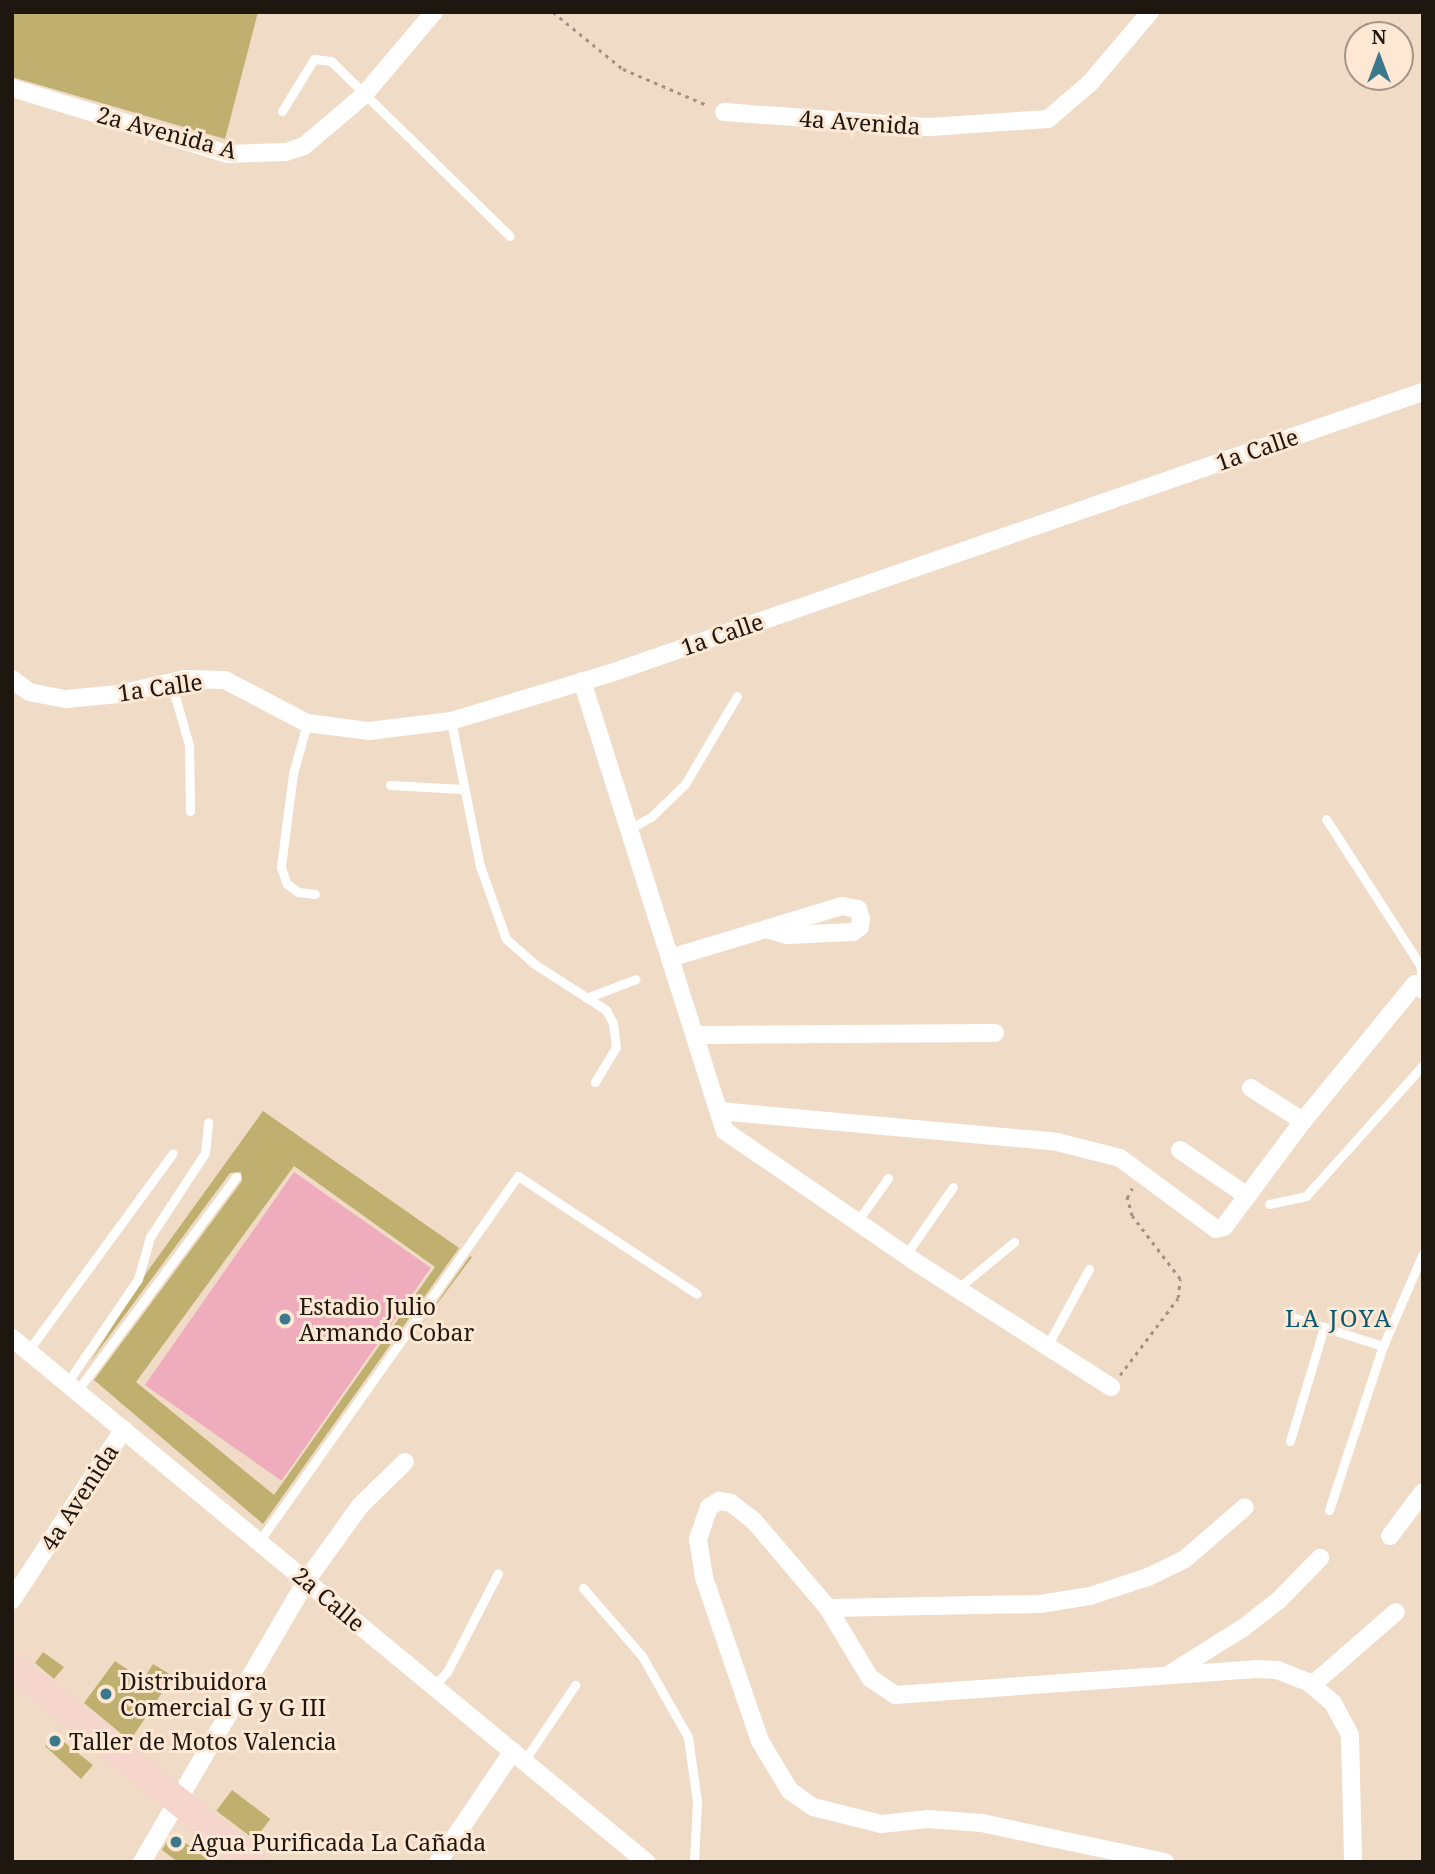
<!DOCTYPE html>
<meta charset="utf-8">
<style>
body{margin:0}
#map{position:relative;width:1435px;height:1874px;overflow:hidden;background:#f0dbc7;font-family:"Noto Serif",serif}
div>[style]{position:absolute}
.green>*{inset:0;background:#eeacbd;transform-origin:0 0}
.building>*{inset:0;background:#bfb06f;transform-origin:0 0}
.path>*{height:2.5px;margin-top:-1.25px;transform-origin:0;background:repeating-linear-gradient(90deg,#a29283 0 3.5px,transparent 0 8.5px)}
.lane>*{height:9px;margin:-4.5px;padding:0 4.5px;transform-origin:4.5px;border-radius:4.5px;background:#fff}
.street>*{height:18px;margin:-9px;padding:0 9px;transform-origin:9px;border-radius:9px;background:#fff}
.primary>*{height:28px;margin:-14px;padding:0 14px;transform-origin:14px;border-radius:14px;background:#f6d5cd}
.dots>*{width:19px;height:19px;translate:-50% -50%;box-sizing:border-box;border:4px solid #fee8d4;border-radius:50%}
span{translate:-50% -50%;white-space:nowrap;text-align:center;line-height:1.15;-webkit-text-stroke:6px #fee8d4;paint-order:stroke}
.street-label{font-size:23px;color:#1e1710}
.poi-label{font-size:23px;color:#1e1710}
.left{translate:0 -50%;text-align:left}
.neighbourhood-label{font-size:24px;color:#065b72;letter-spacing:2px}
.frame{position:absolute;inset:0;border:14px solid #1e1710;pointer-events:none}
.north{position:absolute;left:1344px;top:21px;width:70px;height:70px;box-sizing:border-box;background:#fee8d4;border:2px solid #a49486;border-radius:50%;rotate:0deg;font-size:19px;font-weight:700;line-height:28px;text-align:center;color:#1e1710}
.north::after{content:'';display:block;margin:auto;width:24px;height:32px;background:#3a788e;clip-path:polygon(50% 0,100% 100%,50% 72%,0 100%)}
</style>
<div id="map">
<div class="green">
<div style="left:294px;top:1172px;width:167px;height:260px;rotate:35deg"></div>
</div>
<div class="building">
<div style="clip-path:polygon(12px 12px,258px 12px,225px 139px,12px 77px)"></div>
<div style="clip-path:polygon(evenodd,263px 1111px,459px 1248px,263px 1524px,94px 1380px,242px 1181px,241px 1172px,230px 1173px,90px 1362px,147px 1272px,263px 1111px,294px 1166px,435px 1267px,274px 1495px,136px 1382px,294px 1166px)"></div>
<div style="clip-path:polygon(470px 1256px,472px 1257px,416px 1332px)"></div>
<div style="clip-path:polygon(43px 1652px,64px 1667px,54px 1679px,35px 1663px)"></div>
<div style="clip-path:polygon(115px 1661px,143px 1680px,153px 1664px,173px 1676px,130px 1741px,84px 1703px)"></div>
<div style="clip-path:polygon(54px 1734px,93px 1765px,81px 1779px,45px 1746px)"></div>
<div style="left:232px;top:1790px;width:48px;height:26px;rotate:37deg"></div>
<div style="clip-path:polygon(172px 1833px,211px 1862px,178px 1862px,162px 1850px)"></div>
</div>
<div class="path">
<div style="left:553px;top:12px;width:90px;rotate:39.2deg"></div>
<div style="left:623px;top:69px;width:91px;rotate:23.2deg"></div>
<div style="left:1120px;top:1375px;width:96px;rotate:-53deg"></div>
<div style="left:1178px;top:1298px;width:19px;rotate:-84deg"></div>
<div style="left:1180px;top:1279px;width:79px;rotate:-127.3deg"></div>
<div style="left:1132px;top:1216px;width:19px;rotate:-106deg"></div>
<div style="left:1127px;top:1198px;width:11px;rotate:-63deg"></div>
</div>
<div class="lane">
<div style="left:282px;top:111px;width:61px;rotate:-58.4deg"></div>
<div style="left:314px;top:59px;width:17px;rotate:7deg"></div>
<div style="left:331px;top:61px;width:250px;rotate:44.4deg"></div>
<div style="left:171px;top:682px;width:66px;rotate:74.1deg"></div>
<div style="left:189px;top:745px;width:66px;rotate:89.1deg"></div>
<div style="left:451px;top:721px;width:148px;rotate:78.7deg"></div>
<div style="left:480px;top:866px;width:77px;rotate:70.4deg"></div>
<div style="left:506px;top:939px;width:40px;rotate:41deg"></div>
<div style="left:536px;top:965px;width:83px;rotate:32.7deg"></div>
<div style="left:606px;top:1010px;width:15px;rotate:62deg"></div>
<div style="left:613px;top:1023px;width:24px;rotate:83deg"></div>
<div style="left:616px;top:1047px;width:41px;rotate:121deg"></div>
<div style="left:307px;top:723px;width:53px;rotate:105.4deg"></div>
<div style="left:293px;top:774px;width:94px;rotate:97.4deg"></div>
<div style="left:281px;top:867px;width:18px;rotate:71deg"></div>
<div style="left:287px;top:884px;width:14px;rotate:36deg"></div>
<div style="left:298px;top:892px;width:17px;rotate:7deg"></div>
<div style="left:390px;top:785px;width:73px;rotate:3.1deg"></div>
<div style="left:1326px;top:819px;width:174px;rotate:57.2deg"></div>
<div style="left:1420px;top:965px;width:12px;rotate:81deg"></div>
<div style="left:1422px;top:977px;width:10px;rotate:135deg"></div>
<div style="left:629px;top:829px;width:25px;rotate:-29deg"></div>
<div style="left:651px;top:817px;width:47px;rotate:-44.1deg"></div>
<div style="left:685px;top:784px;width:102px;rotate:-59.4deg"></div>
<div style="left:586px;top:998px;width:53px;rotate:-20.8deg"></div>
<div style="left:1269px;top:1204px;width:38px;rotate:-12deg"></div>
<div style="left:1306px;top:1196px;width:176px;rotate:-48.2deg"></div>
<div style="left:857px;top:1222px;width:54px;rotate:-54.8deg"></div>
<div style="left:905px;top:1256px;width:84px;rotate:-55.2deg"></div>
<div style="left:957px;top:1289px;width:74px;rotate:-39.5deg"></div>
<div style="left:1292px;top:1317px;width:96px;rotate:17.7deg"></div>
<div style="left:1047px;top:1346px;width:88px;rotate:-61.4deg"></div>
<div style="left:28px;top:1351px;width:245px;rotate:-53.8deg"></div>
<div style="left:67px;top:1383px;width:126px;rotate:-55.7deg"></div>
<div style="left:138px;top:1279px;width:44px;rotate:-74.1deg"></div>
<div style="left:150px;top:1237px;width:100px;rotate:-56.8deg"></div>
<div style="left:205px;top:1153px;width:31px;rotate:-84deg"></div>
<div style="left:77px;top:1391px;width:267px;rotate:-53.4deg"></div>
<div style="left:1290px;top:1441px;width:119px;rotate:-73.4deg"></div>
<div style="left:1329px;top:1510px;width:173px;rotate:-71.8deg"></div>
<div style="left:1383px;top:1346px;width:101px;rotate:-66.7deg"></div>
<div style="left:260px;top:1540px;width:446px;rotate:-54.7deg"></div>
<div style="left:518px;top:1176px;width:214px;rotate:33.4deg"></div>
<div style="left:583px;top:1588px;width:90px;rotate:49.1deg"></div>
<div style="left:642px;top:1656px;width:93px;rotate:60.4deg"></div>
<div style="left:688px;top:1737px;width:66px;rotate:82.1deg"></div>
<div style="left:697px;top:1802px;width:60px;rotate:92.9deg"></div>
<div style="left:433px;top:1686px;width:20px;rotate:-45deg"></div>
<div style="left:447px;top:1672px;width:111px;rotate:-62.7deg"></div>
<div style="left:524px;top:1761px;width:92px;rotate:-56.1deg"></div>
</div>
<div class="street">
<div style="left:12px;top:88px;width:226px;rotate:17deg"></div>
<div style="left:228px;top:154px;width:58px;rotate:-2deg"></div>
<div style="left:286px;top:152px;width:19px;rotate:-18deg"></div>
<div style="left:304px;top:146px;width:77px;rotate:-40.3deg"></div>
<div style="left:363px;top:96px;width:110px;rotate:-49.8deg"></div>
<div style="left:724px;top:112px;width:207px;rotate:4.2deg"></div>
<div style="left:930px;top:127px;width:118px;rotate:-3.9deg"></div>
<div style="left:1048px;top:119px;width:55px;rotate:-40.6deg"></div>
<div style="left:1090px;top:83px;width:93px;rotate:-49.8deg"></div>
<div style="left:12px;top:679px;width:21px;rotate:37deg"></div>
<div style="left:29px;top:692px;width:38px;rotate:11deg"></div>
<div style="left:66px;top:699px;width:53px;rotate:-5.4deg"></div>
<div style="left:119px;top:694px;width:68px;rotate:-12.8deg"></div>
<div style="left:185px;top:679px;width:40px;rotate:1.4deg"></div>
<div style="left:225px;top:680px;width:93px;rotate:27.7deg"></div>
<div style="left:307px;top:723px;width:63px;rotate:7.4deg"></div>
<div style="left:369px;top:731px;width:83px;rotate:-7deg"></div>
<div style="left:451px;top:721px;width:164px;rotate:-16.7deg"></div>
<div style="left:608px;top:674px;width:862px;rotate:-19.09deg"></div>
<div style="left:582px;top:681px;width:472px;rotate:72.4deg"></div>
<div style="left:725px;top:1131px;width:229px;rotate:34.5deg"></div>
<div style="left:914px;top:1261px;width:234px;rotate:32.6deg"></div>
<div style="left:670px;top:958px;width:180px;rotate:-16.8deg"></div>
<div style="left:842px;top:906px;width:16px;rotate:11deg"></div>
<div style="left:858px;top:909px;width:10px;rotate:73deg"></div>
<div style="left:861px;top:919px;width:8px;rotate:97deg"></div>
<div style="left:860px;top:927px;width:9px;rotate:144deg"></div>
<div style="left:853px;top:932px;width:66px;rotate:177.4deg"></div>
<div style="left:787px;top:935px;width:18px;rotate:-164deg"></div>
<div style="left:695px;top:1035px;width:300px;rotate:-0.4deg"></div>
<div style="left:1251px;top:1088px;width:62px;rotate:32.4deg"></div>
<div style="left:719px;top:1111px;width:339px;rotate:5.2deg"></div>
<div style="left:1057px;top:1142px;width:65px;rotate:14.3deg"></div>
<div style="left:1120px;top:1158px;width:119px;rotate:36.5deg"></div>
<div style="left:1216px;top:1229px;width:8px;rotate:-14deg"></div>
<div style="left:1224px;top:1227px;width:132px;rotate:-53.3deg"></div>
<div style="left:1303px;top:1121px;width:177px;rotate:-50.7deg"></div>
<div style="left:1415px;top:984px;width:10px;rotate:37deg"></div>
<div style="left:1180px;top:1150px;width:80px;rotate:34.3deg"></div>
<div style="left:12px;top:1338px;width:823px;rotate:39.57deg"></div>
<div style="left:1390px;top:1536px;width:55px;rotate:-53.1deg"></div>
<div style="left:12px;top:1600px;width:204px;rotate:-56.8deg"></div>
<div style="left:828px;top:1608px;width:212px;rotate:-1.1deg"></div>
<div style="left:1040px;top:1604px;width:51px;rotate:-9.1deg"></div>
<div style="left:1090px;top:1596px;width:61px;rotate:-18.1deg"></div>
<div style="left:1148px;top:1577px;width:41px;rotate:-25.9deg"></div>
<div style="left:1185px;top:1559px;width:79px;rotate:-40.9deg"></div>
<div style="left:1168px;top:1675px;width:89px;rotate:-32.1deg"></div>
<div style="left:1243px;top:1628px;width:46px;rotate:-37.9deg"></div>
<div style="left:1279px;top:1600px;width:59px;rotate:-45.7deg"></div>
<div style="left:1312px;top:1685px;width:111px;rotate:-41deg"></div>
<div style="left:142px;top:1862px;width:325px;rotate:-59.7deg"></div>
<div style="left:306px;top:1581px;width:92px;rotate:-54.2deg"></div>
<div style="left:360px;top:1506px;width:63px;rotate:-44.4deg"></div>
<div style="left:438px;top:1862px;width:134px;rotate:-56deg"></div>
<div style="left:1165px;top:1862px;width:188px;rotate:-168deg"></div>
<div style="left:981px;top:1823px;width:53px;rotate:-175.7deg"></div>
<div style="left:928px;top:1819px;width:47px;rotate:173.9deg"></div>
<div style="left:881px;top:1824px;width:70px;rotate:-166deg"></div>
<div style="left:813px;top:1807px;width:28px;rotate:-145deg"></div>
<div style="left:790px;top:1791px;width:58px;rotate:-121deg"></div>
<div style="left:760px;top:1741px;width:173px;rotate:-108.9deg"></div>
<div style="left:704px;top:1577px;width:38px;rotate:-99deg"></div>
<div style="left:698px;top:1539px;width:34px;rotate:-71deg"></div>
<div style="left:709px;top:1507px;width:12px;rotate:-31deg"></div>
<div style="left:719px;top:1501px;width:12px;rotate:9deg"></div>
<div style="left:731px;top:1503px;width:29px;rotate:38deg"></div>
<div style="left:754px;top:1521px;width:114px;rotate:49.6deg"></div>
<div style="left:828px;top:1608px;width:82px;rotate:59deg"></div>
<div style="left:870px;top:1678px;width:30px;rotate:34deg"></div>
<div style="left:895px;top:1695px;width:362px;rotate:-4.1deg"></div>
<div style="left:1256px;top:1669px;width:21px;rotate:3deg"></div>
<div style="left:1277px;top:1670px;width:33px;rotate:21deg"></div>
<div style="left:1308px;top:1682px;width:33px;rotate:40deg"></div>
<div style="left:1333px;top:1703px;width:36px;rotate:62deg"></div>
<div style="left:1350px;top:1735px;width:127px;rotate:88.6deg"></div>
</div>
<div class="primary">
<div style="left:12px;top:1666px;width:311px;rotate:39.1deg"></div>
</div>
<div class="dots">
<div style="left:285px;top:1319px;background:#3a788e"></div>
<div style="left:106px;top:1694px;background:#3a788e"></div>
<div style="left:55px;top:1741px;background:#3a788e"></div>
<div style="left:176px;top:1842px;background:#3a788e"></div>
</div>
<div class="street-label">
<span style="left:860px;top:122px;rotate:4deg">4a Avenida</span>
<span style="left:167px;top:132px;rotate:15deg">2a Avenida A</span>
<span style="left:1257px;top:449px;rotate:-19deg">1a Calle</span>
<span style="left:722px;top:634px;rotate:-19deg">1a Calle</span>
<span style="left:160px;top:687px;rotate:-8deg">1a Calle</span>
<span style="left:79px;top:1497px;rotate:-57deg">4a Avenida</span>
<span style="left:329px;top:1599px;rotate:40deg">2a Calle</span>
</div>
<div class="poi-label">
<span class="left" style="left:299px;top:1319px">Estadio Julio<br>Armando Cobar</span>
<span class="left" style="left:120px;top:1694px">Distribuidora<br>Comercial G y G III</span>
<span class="left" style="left:69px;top:1741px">Taller de Motos Valencia</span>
<span class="left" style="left:190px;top:1842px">Agua Purificada La Cañada</span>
</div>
<div class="neighbourhood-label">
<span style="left:1339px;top:1318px">LA JOYA</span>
</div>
<div class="frame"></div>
<div class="north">N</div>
</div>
